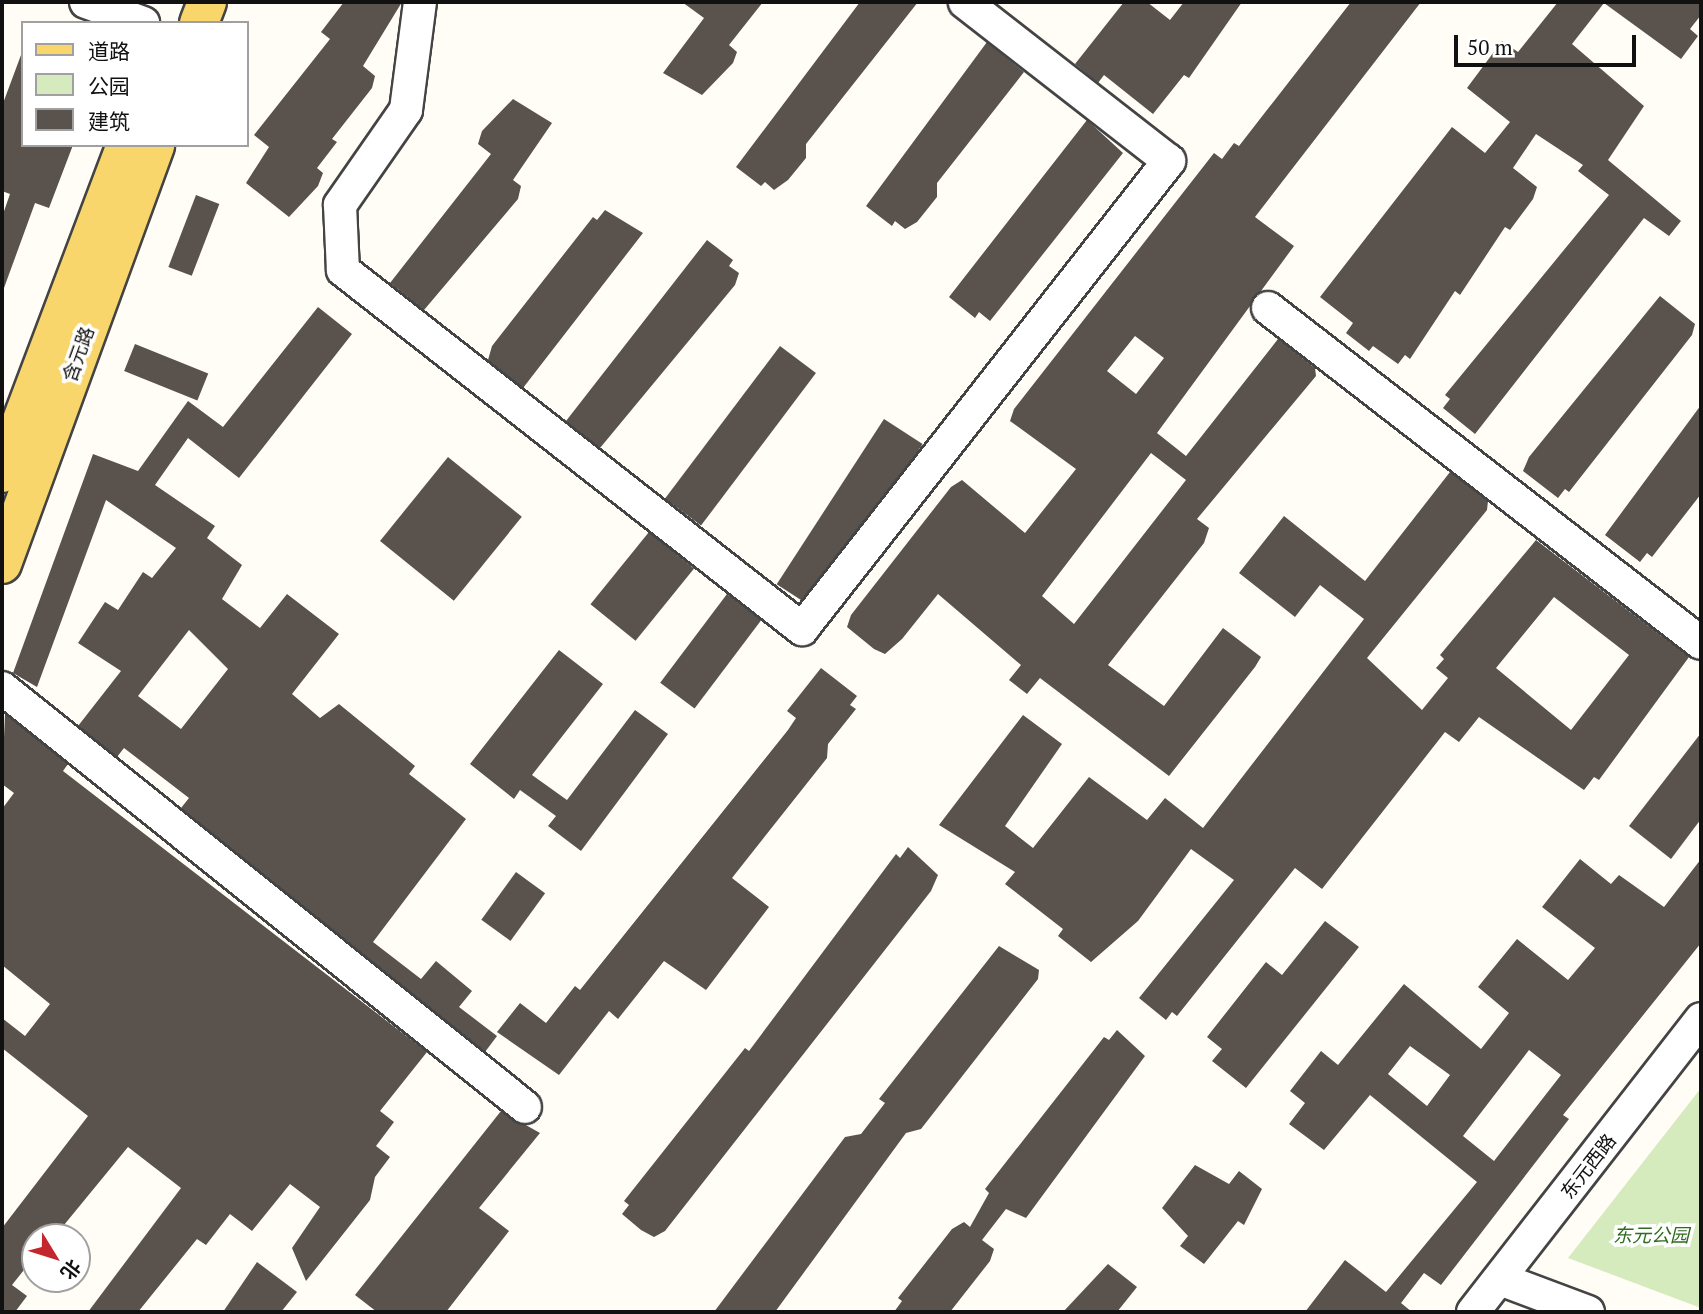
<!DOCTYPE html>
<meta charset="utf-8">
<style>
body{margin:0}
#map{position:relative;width:1703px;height:1314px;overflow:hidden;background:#fffdf5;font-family:"PT Serif","Noto Sans SC",serif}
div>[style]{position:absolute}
.green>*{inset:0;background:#d5ebbd}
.building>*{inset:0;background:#5a524d;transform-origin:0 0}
.roads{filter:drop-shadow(2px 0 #444) drop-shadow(-2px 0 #444) drop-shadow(0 2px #444) drop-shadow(0 -2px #444)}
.minor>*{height:32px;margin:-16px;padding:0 16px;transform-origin:16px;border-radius:16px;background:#fff}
.major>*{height:38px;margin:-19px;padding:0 19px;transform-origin:19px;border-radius:19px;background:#f9d66b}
span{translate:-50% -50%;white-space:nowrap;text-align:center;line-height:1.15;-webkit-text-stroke:7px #fff;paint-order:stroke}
.street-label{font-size:19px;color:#111}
.park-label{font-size:19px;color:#2f6b1f;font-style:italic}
.frame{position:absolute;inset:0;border:4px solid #111;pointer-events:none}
.legend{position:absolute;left:21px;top:21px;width:228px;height:126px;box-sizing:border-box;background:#fff;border:2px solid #a0a0a0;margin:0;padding:9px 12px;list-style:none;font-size:21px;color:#111}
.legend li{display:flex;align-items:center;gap:14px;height:35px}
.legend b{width:35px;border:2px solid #a0a0a0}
.north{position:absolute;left:21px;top:1223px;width:70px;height:70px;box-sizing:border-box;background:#fff;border:2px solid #a0a0a0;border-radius:50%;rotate:128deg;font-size:19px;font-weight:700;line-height:28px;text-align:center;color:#111}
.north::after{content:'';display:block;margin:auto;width:24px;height:32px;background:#c4262e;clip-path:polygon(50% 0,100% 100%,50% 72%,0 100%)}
.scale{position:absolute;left:1454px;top:35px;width:182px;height:32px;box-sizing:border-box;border:4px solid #111;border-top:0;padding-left:9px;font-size:21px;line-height:24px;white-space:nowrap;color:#111;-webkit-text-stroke:5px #fff;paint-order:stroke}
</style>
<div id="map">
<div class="green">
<div style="clip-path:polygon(1701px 1088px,1701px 1308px,1568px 1258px)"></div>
</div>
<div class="building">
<div style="clip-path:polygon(344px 2px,402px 2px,363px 66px,375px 76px,372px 88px,332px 139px,337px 142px,317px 168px,323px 173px,318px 186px,289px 217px,246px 183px,269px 147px,254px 135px,330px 39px,321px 32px)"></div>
<div style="clip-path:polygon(682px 2px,763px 2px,729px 45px,737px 52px,733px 63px,702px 95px,663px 73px,704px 18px)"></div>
<div style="clip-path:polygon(860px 2px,918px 2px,806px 144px,806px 158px,788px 180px,774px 190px,765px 182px,761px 186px,736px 167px)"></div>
<div style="clip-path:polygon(1124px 2px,1147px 2px,1170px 20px,1184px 2px,1242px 2px,1189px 78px,1184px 75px,1153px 114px,1104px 75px,1098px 83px,1075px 64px)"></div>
<div style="clip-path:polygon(evenodd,1351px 2px,1421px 2px,1255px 217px,1294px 246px,1157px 433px,1186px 456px,1278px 339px,1315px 368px,1316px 376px,1197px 519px,1209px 528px,1204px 543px,1108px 665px,1164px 706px,1223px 628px,1261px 657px,1255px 667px,1169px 776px,1040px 678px,1027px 694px,1009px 680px,1021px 665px,938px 594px,902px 639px,885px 654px,874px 649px,847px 627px,851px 615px,951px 487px,962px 480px,1025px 533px,1076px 469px,1010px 421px,1014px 409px,1214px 153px,1222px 159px,1234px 143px,1239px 146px,1351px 2px,1135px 336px,1164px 358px,1136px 394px,1107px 371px,1135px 336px,1351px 2px,1151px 453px,1186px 480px,1074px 624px,1042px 596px,1151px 453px)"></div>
<div style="clip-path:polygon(1558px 2px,1701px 2px,1701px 15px,1690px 29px,1698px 36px,1681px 59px,1604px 3px,1572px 44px,1644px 106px,1608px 160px,1681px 221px,1669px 236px,1644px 218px,1475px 434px,1443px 408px,1450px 399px,1445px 395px,1609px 195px,1578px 171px,1583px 165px,1536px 134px,1513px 168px,1537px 187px,1533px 199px,1510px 230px,1505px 227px,1460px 295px,1455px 291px,1410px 359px,1405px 355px,1398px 364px,1373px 346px,1369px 351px,1346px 333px,1353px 323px,1320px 297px,1452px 127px,1485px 153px,1510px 122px,1467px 88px,1502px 41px,1518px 52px)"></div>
<div style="clip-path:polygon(987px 42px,1024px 72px,937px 183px,937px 197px,917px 222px,905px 229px,895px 221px,892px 226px,866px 206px)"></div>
<div style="clip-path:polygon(21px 55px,23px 145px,73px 145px,49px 208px,35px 203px,4px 288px,2px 217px,10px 194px,2px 191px,2px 106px)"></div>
<div style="clip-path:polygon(513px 99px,552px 123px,513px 180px,521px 186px,518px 199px,424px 310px,390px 283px,491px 154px,478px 144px,482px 131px)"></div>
<div style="clip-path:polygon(1087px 120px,1123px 153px,990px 321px,979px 312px,975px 318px,949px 297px)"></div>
<div style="left:196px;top:195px;width:25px;height:77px;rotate:21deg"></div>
<div style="clip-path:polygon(605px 210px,643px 233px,523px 388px,488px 360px,492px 346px,593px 217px,597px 220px)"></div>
<div style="clip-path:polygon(707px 240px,733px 260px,729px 266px,739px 273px,735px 285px,600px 448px,566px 421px)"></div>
<div style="clip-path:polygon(1660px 296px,1695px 324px,1692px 335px,1569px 492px,1565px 489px,1558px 498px,1523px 471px,1529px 457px)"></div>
<div style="clip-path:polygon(evenodd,318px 307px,352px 334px,239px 478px,188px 438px,155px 485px,215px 526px,207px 538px,242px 565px,222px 599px,260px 628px,287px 594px,339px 634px,292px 694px,320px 718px,339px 704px,415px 766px,409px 774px,466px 819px,373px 942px,421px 979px,436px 961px,472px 991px,459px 1007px,497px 1036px,485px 1052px,181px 808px,189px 798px,124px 748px,117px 757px,78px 726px,121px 671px,78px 643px,105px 602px,118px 610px,143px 572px,152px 578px,176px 548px,106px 500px,37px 687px,13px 673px,93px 454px,138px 471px,188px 401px,223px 427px,318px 307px,189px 630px,228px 669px,181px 729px,138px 696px,189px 630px)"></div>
<div style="left:135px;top:344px;width:79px;height:29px;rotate:22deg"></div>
<div style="left:780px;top:346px;width:45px;height:191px;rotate:37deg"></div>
<div style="clip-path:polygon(1701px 405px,1701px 494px,1652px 557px,1647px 553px,1640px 562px,1605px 535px)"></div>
<div style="left:884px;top:419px;width:46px;height:197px;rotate:33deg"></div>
<div style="left:448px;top:457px;width:95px;height:108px;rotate:39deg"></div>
<div style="clip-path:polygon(evenodd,1450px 472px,1488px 501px,1487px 510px,1367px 658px,1422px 710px,1448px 678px,1436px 668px,1444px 659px,1440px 655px,1536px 540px,1689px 657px,1599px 780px,1594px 777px,1584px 790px,1479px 717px,1459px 742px,1445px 732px,1322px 889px,1295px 868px,1177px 1016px,1172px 1012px,1166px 1020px,1139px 998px,1234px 880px,1191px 849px,1138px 921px,1091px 962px,1058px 936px,1063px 929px,1005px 884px,1015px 872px,939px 825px,1023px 715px,1062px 744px,1005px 826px,1033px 848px,1089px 777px,1147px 820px,1165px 798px,1203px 828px,1364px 619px,1320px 585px,1295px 617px,1239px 573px,1284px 516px,1365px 581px,1450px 472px,1554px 597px,1629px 655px,1571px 730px,1496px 668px,1554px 597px)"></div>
<div style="left:649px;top:532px;width:58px;height:93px;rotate:39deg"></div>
<div style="left:727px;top:594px;width:43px;height:111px;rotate:37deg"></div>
<div style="clip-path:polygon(559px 650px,603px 684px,532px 775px,567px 800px,635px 710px,668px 734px,581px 851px,548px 826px,556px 816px,520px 790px,514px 799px,470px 764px)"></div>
<div style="clip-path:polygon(821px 668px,857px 696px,850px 705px,856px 709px,828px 744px,827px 758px,732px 878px,769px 907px,706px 990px,664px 961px,618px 1019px,609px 1011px,559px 1075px,497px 1032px,520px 1003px,546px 1023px,575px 986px,580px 990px,788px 730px,796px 718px,787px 711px)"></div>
<div style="clip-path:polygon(5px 714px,68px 764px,63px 771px,427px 1052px,380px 1111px,394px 1122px,376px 1146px,390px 1157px,375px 1177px,370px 1200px,306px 1281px,292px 1248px,320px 1207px,290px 1184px,252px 1231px,230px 1214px,206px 1245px,197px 1239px,138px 1312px,88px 1312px,181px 1188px,128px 1147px,64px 1225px,50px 1237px,35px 1237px,35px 1256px,12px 1285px,27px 1296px,15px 1312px,2px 1312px,2px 1228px,88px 1116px,2px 1048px,2px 1018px,25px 1036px,50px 1004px,2px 965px,2px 809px,14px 793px,2px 784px)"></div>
<div style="clip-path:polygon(1701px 733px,1701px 819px,1671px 859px,1629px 826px)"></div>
<div style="clip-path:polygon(908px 847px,938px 875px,931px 891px,665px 1231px,654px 1237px,641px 1230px,622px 1214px,629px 1205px,624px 1201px,745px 1048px,749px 1051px,896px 854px,900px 858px)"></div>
<div style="clip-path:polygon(evenodd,1580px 859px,1611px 884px,1619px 875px,1664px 907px,1701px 859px,1701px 943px,1563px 1115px,1569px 1119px,1441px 1285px,1424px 1273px,1401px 1303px,1412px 1312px,1305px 1312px,1345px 1260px,1386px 1292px,1477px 1182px,1370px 1095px,1324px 1150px,1289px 1124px,1305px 1103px,1290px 1091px,1321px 1051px,1338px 1065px,1404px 984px,1481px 1049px,1509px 1013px,1478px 987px,1517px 939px,1568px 980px,1595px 948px,1542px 907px,1580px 859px,1410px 1046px,1450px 1075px,1427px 1106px,1388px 1074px,1410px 1046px,1580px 859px,1529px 1050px,1561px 1075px,1494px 1161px,1463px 1136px,1529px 1050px)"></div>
<div style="left:516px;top:872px;width:36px;height:59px;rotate:36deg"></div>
<div style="clip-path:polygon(1325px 921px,1359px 947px,1246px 1088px,1212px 1061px,1222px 1049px,1207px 1037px,1266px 962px,1282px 975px)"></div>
<div style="clip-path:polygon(999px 946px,1039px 970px,1038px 979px,921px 1129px,906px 1133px,775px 1312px,714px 1312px,845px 1137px,861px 1134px,885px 1103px,879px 1099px)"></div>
<div style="clip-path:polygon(1117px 1030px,1145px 1056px,1026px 1218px,1006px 1209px,982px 1240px,994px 1249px,990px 1261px,950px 1312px,894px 1312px,902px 1301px,898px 1298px,952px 1229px,964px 1222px,970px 1227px,989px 1193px,985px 1189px,1104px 1037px,1109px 1040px)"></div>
<div style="clip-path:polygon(501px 1111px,540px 1133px,479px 1208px,509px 1231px,446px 1312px,377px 1312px,355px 1295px)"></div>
<div style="clip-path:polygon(1195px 1165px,1229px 1184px,1239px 1171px,1262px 1189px,1244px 1225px,1238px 1221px,1204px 1264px,1180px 1246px,1188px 1236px,1162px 1208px)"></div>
<div style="clip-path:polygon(257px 1262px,297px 1292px,281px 1312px,223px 1312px)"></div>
<div style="clip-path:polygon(1108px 1264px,1137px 1287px,1117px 1312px,1063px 1312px)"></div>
</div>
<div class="roads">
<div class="minor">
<div style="left:86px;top:2px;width:61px;rotate:20.2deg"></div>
<div style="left:420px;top:2px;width:109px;rotate:97.4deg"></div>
<div style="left:406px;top:110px;width:116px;rotate:124.8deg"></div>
<div style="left:340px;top:205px;width:65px;rotate:87.4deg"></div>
<div style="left:343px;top:270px;width:583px;rotate:38.03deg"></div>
<div style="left:802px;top:629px;width:595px;rotate:-51.9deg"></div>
<div style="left:1169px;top:161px;width:259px;rotate:-142.1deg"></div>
<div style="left:1268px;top:308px;width:547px;rotate:37.73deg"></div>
<div style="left:2px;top:688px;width:670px;rotate:38.7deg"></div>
<div style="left:1500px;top:1279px;width:94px;rotate:20.6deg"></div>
<div style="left:1473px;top:1312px;width:371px;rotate:-52.1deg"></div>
</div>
<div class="major">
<div style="left:199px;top:23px;width:22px;rotate:-69deg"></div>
<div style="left:2px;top:473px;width:351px;rotate:-69.3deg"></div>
<div style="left:2px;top:564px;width:446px;rotate:-69.9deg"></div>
</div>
</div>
<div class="street-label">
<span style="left:78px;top:354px;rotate:-70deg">含元路</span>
<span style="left:1588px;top:1166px;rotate:-52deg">东元西路</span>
</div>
<div class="park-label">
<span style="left:1651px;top:1235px">东元公园</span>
</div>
<div class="frame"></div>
<ul class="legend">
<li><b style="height:9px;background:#f9d66b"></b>道路</li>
<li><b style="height:19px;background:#d5ebbd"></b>公园</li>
<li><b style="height:19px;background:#5a524d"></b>建筑</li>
</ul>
<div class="north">北</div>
<div class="scale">50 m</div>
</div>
